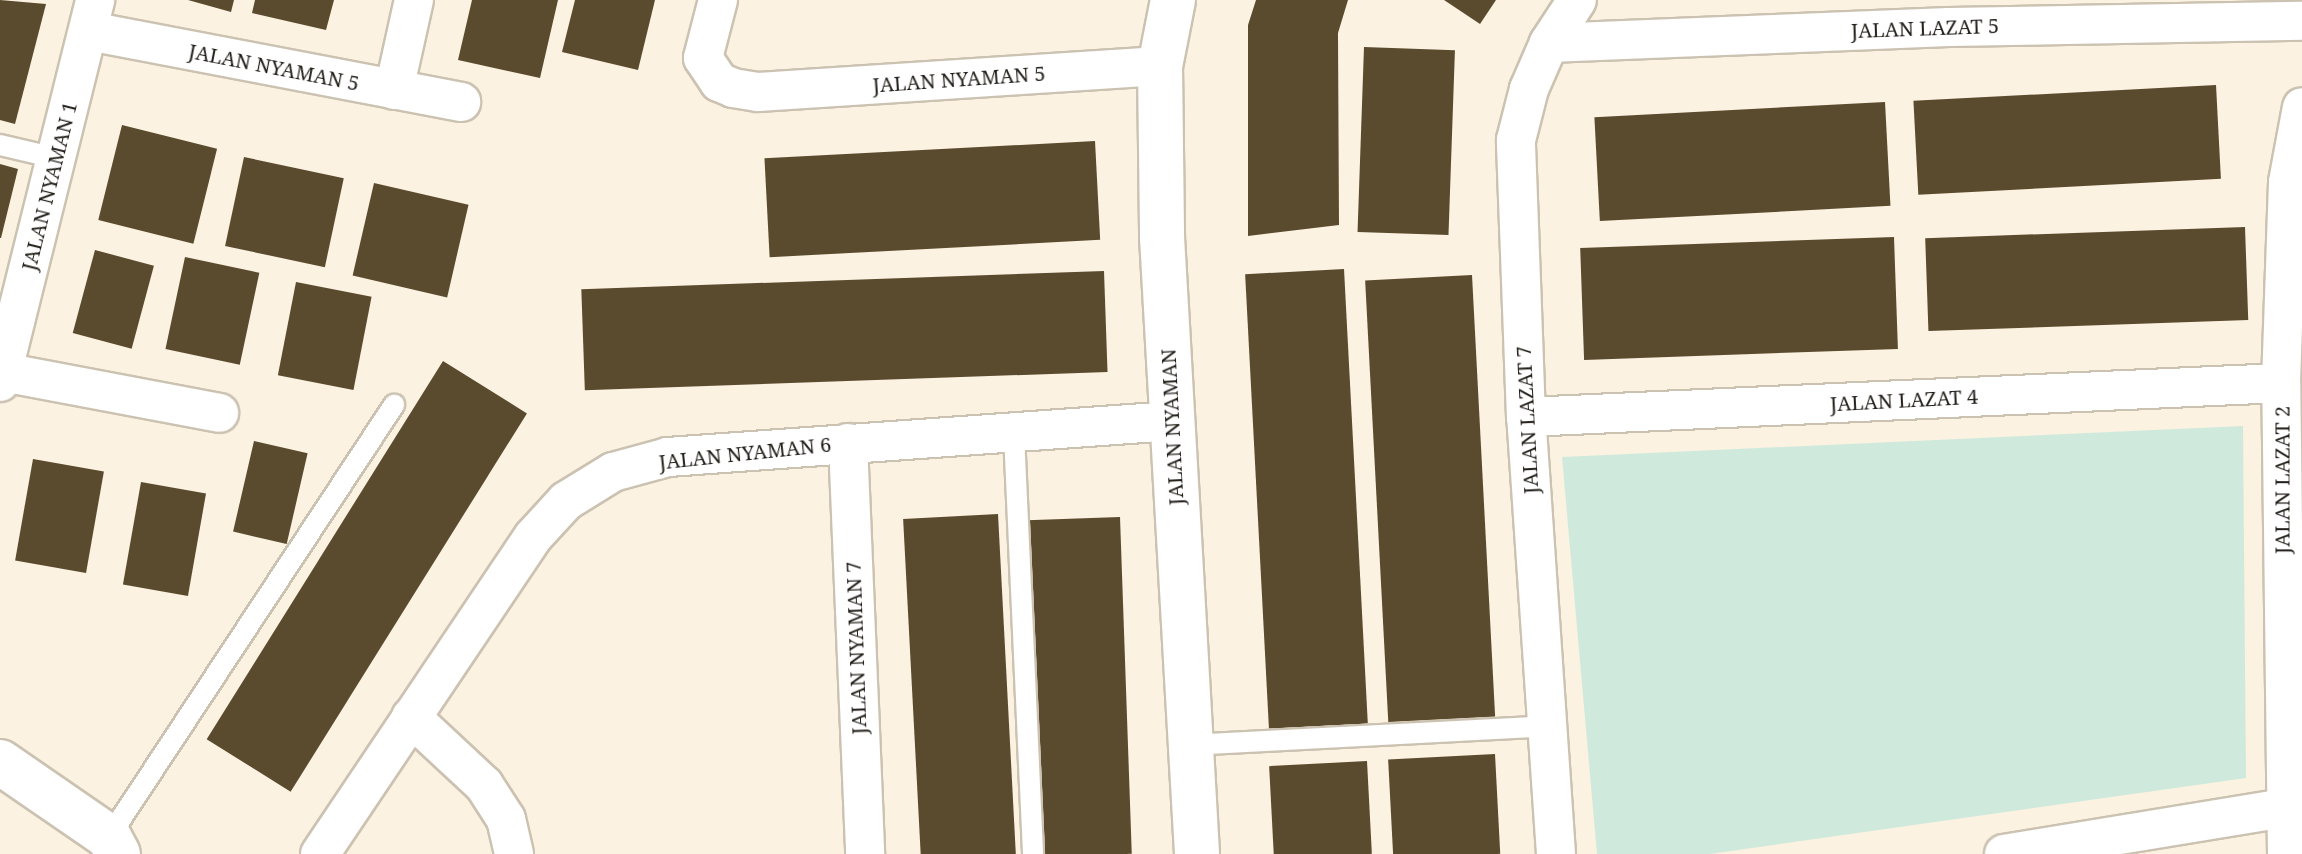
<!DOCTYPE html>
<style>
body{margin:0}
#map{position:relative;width:2302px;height:854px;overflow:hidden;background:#fcf2e1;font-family:"Noto Serif",serif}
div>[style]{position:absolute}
.green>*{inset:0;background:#cfeadc}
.building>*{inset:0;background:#5b4b2e;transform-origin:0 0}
.roads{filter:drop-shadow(2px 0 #ccc2b2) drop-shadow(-2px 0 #ccc2b2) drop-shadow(0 2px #ccc2b2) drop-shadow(0 -2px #ccc2b2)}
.service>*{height:20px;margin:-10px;padding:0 10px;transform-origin:10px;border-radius:10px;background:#fff}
.minor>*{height:38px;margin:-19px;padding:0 19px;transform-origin:19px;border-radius:19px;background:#fff}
.tertiary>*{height:44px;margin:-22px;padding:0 22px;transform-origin:22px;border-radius:22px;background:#fff}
span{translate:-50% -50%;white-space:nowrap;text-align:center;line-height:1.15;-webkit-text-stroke:8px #fff;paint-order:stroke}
.street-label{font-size:20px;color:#211e18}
</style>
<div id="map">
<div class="green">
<div style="clip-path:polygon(2243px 426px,2246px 778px,1710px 854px,1597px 854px,1562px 457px)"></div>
</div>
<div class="building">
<div style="clip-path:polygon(0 0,46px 4px,15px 124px,0 120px)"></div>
<div style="clip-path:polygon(188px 0,234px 0,231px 12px)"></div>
<div style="clip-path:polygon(255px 0,334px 0,326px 30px,252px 13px)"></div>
<div style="clip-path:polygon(472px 0,558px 0,540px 78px,458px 60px)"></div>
<div style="clip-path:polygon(575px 0,655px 0,638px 70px,562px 52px)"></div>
<div style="clip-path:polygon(1256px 0,1348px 0,1338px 33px,1339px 225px,1248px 236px,1248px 25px)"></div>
<div style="clip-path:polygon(1444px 0,1496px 0,1480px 24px)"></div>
<div style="left:1364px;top:47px;width:91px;height:185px;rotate:2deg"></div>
<div style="left:2216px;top:85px;width:94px;height:303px;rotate:87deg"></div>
<div style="left:1885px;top:102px;width:104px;height:291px;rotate:87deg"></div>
<div style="left:122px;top:125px;width:98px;height:98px;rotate:14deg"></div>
<div style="left:1095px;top:141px;width:99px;height:331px;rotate:87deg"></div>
<div style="left:244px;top:157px;width:102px;height:91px;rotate:12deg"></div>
<div style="clip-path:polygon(0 164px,18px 169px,1px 238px,0 238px)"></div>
<div style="left:374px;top:183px;width:97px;height:95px;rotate:13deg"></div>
<div style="left:2245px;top:227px;width:93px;height:320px;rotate:88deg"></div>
<div style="left:1894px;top:237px;width:112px;height:314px;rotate:88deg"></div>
<div style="left:95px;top:250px;width:61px;height:86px;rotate:15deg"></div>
<div style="left:185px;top:257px;width:76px;height:94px;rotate:12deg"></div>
<div style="left:1344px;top:269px;width:455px;height:99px;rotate:87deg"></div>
<div style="left:1104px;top:271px;width:101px;height:523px;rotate:88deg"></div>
<div style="left:1472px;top:275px;width:442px;height:107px;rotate:87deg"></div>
<div style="left:296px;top:282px;width:77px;height:95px;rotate:11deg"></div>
<div style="left:443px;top:361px;width:99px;height:446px;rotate:32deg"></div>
<div style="left:254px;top:441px;width:55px;height:93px;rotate:13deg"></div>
<div style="left:33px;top:459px;width:72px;height:103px;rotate:10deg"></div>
<div style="left:141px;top:482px;width:66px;height:104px;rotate:10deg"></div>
<div style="left:998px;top:514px;width:341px;height:95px;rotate:87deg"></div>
<div style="left:1120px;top:517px;width:337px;height:93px;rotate:88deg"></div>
<div style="left:1495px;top:754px;width:100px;height:107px;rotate:87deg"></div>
<div style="left:1367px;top:761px;width:93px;height:98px;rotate:87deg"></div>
</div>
<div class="roads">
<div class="service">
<div style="left:0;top:145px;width:57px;rotate:13.1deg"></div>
<div style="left:1014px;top:434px;width:420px;rotate:87.4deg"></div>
<div style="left:1189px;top:745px;width:359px;rotate:-3deg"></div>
<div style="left:109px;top:837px;width:518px;rotate:-56.59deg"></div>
</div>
<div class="minor">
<div style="left:718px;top:0;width:60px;rotate:104.5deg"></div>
<div style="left:703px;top:58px;width:29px;rotate:56deg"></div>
<div style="left:719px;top:82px;width:15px;rotate:23deg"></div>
<div style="left:733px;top:88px;width:25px;rotate:9deg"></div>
<div style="left:758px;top:92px;width:403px;rotate:-3.7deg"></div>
<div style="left:89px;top:31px;width:379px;rotate:10.8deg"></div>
<div style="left:1549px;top:43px;width:400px;rotate:-2.3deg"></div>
<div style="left:1949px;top:27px;width:353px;rotate:-1deg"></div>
<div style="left:394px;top:90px;width:92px;rotate:-77.5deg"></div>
<div style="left:3px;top:372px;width:220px;rotate:10.7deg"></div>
<div style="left:0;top:382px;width:394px;rotate:-76deg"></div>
<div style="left:1526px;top:417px;width:756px;rotate:-2.58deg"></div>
<div style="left:848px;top:443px;width:411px;rotate:87.6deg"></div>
<div style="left:411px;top:717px;width:100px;rotate:43deg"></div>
<div style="left:484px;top:785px;width:40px;rotate:57.1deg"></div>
<div style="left:506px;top:819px;width:36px;rotate:77deg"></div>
<div style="left:320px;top:854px;width:382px;rotate:-56.1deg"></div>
<div style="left:533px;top:537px;width:49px;rotate:-47.5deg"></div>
<div style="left:566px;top:501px;width:55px;rotate:-31.7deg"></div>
<div style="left:613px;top:472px;width:57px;rotate:-15.3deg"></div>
<div style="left:668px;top:457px;width:505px;rotate:-4.09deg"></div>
<div style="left:1556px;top:854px;width:438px;rotate:-93.9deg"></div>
<div style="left:1526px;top:417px;width:277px;rotate:-92.1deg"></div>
<div style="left:1516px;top:140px;width:53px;rotate:-75.7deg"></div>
<div style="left:1529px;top:89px;width:50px;rotate:-66.5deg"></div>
<div style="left:1549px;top:43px;width:51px;rotate:-56.9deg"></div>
<div style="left:2004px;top:854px;width:285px;rotate:-9.3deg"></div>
<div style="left:2287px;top:854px;width:471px;rotate:-90.7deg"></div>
<div style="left:2281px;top:383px;width:201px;rotate:-88deg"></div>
<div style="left:2288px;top:182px;width:76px;rotate:-79.4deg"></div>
</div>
<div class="tertiary">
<div style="left:1173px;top:0;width:67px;rotate:101.1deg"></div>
<div style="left:1160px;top:66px;width:171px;rotate:89.3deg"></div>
<div style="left:1162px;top:237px;width:618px;rotate:86.75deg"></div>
<div style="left:0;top:762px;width:132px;rotate:34.5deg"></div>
<div style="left:109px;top:837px;width:19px;rotate:62deg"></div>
</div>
</div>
<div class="street-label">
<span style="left:1925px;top:28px;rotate:-2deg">JALAN LAZAT 5</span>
<span style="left:274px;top:67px;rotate:11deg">JALAN NYAMAN 5</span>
<span style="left:959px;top:79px;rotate:-4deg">JALAN NYAMAN 5</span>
<span style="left:49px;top:186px;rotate:-76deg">JALAN NYAMAN 1</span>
<span style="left:1904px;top:400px;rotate:-3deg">JALAN LAZAT 4</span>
<span style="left:1527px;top:420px;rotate:-93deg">JALAN LAZAT 7</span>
<span style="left:1172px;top:427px;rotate:-93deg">JALAN NYAMAN</span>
<span style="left:745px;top:453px;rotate:-6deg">JALAN NYAMAN 6</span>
<span style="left:2282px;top:480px;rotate:-90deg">JALAN LAZAT 2</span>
<span style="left:856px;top:648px;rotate:-92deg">JALAN NYAMAN 7</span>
</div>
</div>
